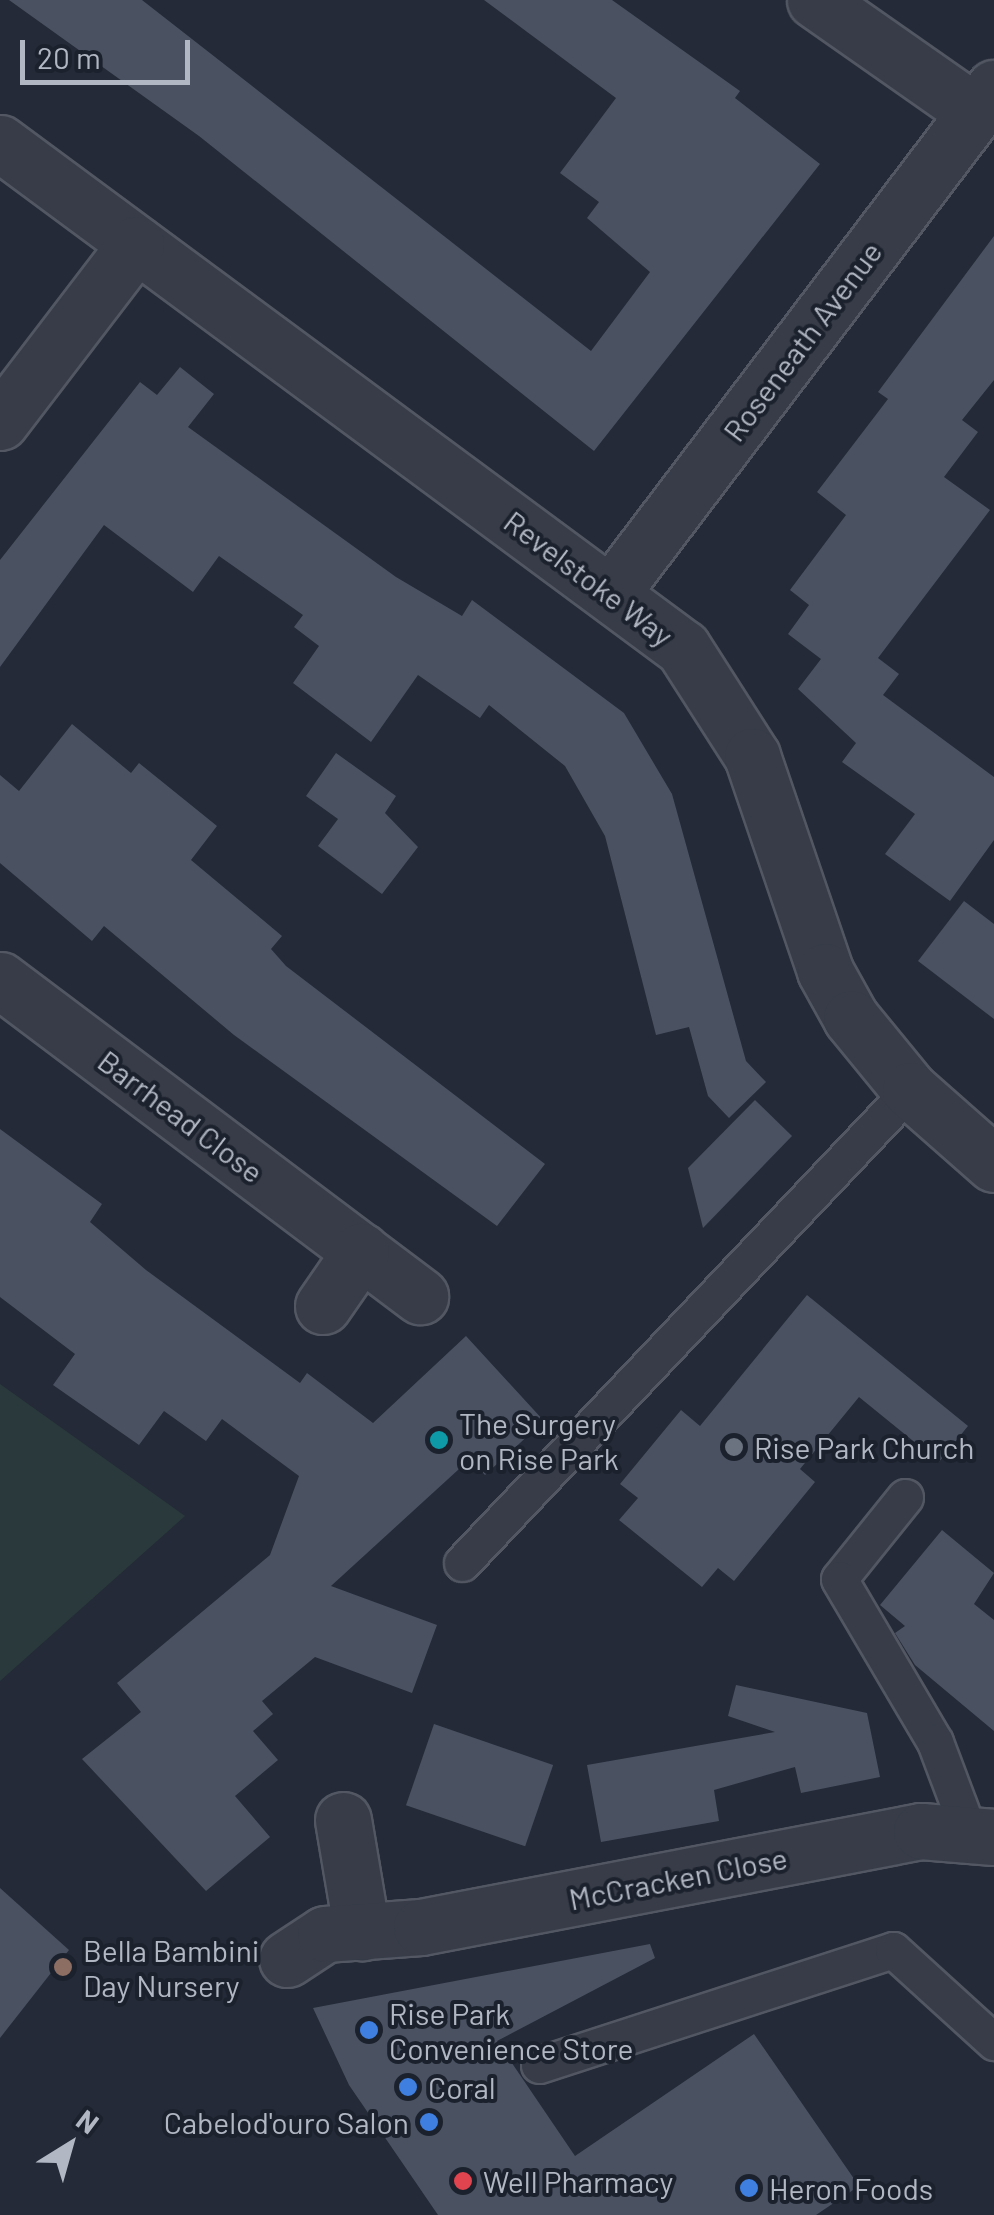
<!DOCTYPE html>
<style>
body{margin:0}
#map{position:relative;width:994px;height:2215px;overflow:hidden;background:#242a37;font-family:Barlow,sans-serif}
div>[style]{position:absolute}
.green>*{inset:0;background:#2a3a3c}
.building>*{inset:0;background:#4a5161;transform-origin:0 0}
.roads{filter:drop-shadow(2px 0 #525763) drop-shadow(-2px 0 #525763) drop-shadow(0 2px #525763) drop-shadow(0 -2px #525763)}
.service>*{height:35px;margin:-17.5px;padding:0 17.5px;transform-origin:17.5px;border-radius:17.5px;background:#373c48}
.minor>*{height:55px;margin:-27.5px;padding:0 27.5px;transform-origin:27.5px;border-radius:27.5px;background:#373c48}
.dots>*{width:28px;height:28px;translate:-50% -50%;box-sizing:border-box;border:5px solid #1c222d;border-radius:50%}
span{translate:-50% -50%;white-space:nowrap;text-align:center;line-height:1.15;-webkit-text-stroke:8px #1c222d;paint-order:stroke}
.street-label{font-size:30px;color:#b2b7c4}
.poi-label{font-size:30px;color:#b2b7c4}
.left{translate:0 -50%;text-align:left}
.right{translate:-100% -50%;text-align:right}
.north{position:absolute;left:20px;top:2095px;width:100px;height:100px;-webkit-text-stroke:8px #1c222d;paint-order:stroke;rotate:37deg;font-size:28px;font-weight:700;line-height:40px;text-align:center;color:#b2b7c4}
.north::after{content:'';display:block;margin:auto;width:35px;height:45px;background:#b2b7c4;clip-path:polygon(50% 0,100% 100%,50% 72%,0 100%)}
.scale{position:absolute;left:20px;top:40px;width:170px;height:45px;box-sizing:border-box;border:5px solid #b2b7c4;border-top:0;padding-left:12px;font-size:30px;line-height:35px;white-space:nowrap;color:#b2b7c4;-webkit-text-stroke:8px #1c222d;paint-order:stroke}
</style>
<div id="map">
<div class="green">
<div style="clip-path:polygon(0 1384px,185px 1516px,0 1681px)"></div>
</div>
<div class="building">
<div style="clip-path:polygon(9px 0,142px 0,591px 351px,650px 272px,587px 218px,599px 202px,560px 173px,616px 98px,484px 0,612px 0,740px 91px,735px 98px,820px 164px,594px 451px,199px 136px)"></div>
<div style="clip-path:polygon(994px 236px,994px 380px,962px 420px,978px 432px,944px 477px,990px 510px,878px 658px,899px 674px,883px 695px,994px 777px,994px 840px,950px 901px,885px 854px,915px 814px,842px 762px,856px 743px,798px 689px,821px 659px,788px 634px,809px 605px,790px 590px,846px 515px,817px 492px,888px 399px,878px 392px)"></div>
<div style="clip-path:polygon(180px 367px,214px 394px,188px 427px,396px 577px,462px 616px,472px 600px,624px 713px,672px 794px,746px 1061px,766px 1082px,729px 1118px,708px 1096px,689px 1027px,656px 1035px,605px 836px,565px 766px,489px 705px,480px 718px,418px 675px,371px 742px,293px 683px,319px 646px,294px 627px,303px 615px,219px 556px,193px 592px,104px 525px,0 667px,0 560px,140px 382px,157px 395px)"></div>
<div style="clip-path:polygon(72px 724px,131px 773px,139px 763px,217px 826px,191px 860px,282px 936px,271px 949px,286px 966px,545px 1164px,497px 1226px,234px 1035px,104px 926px,92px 941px,0 863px,0 775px,19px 791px)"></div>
<div style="clip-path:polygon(336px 753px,396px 796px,385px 813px,418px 847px,382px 894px,318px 846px,338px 819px,306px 796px)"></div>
<div style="clip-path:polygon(964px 901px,994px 924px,994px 1019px,918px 961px)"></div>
<div style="clip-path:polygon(755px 1100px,792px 1136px,703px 1228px,688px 1168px)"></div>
<div style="clip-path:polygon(0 1129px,102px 1204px,90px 1222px,146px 1270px,300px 1383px,307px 1373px,373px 1423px,466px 1336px,544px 1421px,485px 1475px,470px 1459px,331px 1586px,437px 1625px,412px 1693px,315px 1657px,262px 1701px,273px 1714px,253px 1731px,278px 1760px,235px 1796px,270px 1837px,206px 1891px,82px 1759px,141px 1712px,117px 1683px,270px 1555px,299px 1476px,222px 1419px,206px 1441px,164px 1411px,139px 1445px,53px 1385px,75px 1354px,0 1297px)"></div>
<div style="clip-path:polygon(807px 1295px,968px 1426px,939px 1462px,859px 1397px,800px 1469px,815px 1482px,734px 1581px,718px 1568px,702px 1587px,619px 1520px,638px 1498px,620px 1484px,681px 1410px,700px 1426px)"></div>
<div style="clip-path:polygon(942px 1530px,994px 1573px,974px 1604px,994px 1620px,994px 1731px,915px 1665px,895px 1633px,905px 1626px,880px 1605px)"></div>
<div style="clip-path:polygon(736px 1685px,867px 1713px,880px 1777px,801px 1793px,795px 1767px,714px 1790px,719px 1821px,601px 1842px,587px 1765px,775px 1732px,728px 1716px)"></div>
<div style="left:434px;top:1724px;width:126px;height:86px;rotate:19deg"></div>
<div style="clip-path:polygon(0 1888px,69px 1950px,0 2038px)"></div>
<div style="clip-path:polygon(650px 1944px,655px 1958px,497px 2041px,575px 2156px,754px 2034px,859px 2186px,816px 2215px,438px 2215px,349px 2085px,313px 2008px)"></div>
</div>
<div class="roads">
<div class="service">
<div style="left:905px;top:1497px;width:105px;rotate:128.8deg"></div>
<div style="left:839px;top:1579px;width:189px;rotate:59.5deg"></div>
<div style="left:935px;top:1742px;width:94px;rotate:69.4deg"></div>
<div style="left:462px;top:1563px;width:651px;rotate:-46.55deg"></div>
<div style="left:539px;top:2065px;width:372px;rotate:-18deg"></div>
<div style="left:893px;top:1950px;width:137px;rotate:42.3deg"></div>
</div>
<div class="minor">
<div style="left:815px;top:0;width:195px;rotate:35deg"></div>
<div style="left:0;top:143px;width:849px;rotate:36.48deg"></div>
<div style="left:683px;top:648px;width:128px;rotate:57.4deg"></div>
<div style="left:752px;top:756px;width:227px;rotate:71.2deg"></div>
<div style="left:825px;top:971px;width:54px;rotate:61deg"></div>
<div style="left:851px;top:1018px;width:93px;rotate:50.7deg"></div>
<div style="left:910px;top:1090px;width:112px;rotate:41.4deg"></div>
<div style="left:0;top:422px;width:224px;rotate:-52.6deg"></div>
<div style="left:611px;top:593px;width:634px;rotate:-52.82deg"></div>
<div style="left:0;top:980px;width:526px;rotate:36.96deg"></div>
<div style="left:323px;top:1306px;width:67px;rotate:-55.4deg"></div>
<div style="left:343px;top:1820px;width:114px;rotate:80.4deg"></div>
<div style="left:287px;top:1959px;width:45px;rotate:-33.3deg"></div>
<div style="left:325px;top:1934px;width:96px;rotate:-4.2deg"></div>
<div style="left:421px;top:1927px;width:509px;rotate:-10.87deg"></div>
<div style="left:921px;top:1831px;width:73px;rotate:4.7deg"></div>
</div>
</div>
<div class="dots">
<div style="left:439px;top:1440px;background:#0f9aa8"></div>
<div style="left:734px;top:1447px;background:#6b7280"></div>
<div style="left:63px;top:1967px;background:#8d6e63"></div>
<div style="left:369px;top:2030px;background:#3f7fe0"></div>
<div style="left:408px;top:2087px;background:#3f7fe0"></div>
<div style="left:429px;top:2122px;background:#3f7fe0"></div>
<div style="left:463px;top:2181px;background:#e0444e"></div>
<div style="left:749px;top:2188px;background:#3f7fe0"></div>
</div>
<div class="street-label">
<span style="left:802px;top:341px;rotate:-53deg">Roseneath Avenue</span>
<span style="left:589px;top:578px;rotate:37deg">Revelstoke Way</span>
<span style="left:181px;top:1116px;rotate:37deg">Barrhead Close</span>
<span style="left:678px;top:1878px;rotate:-11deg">McCracken Close</span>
</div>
<div class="poi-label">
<span class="left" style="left:459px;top:1440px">The Surgery<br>on Rise Park</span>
<span class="left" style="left:754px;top:1447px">Rise Park Church</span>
<span class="left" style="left:83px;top:1967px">Bella Bambini<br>Day Nursery</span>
<span class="left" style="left:389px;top:2030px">Rise Park<br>Convenience Store</span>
<span class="left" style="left:428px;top:2087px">Coral</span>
<span class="right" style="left:409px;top:2122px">Cabelod'ouro Salon</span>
<span class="left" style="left:483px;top:2181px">Well Pharmacy</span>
<span class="left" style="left:769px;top:2188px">Heron Foods</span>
</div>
<div class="north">N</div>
<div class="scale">20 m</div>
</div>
